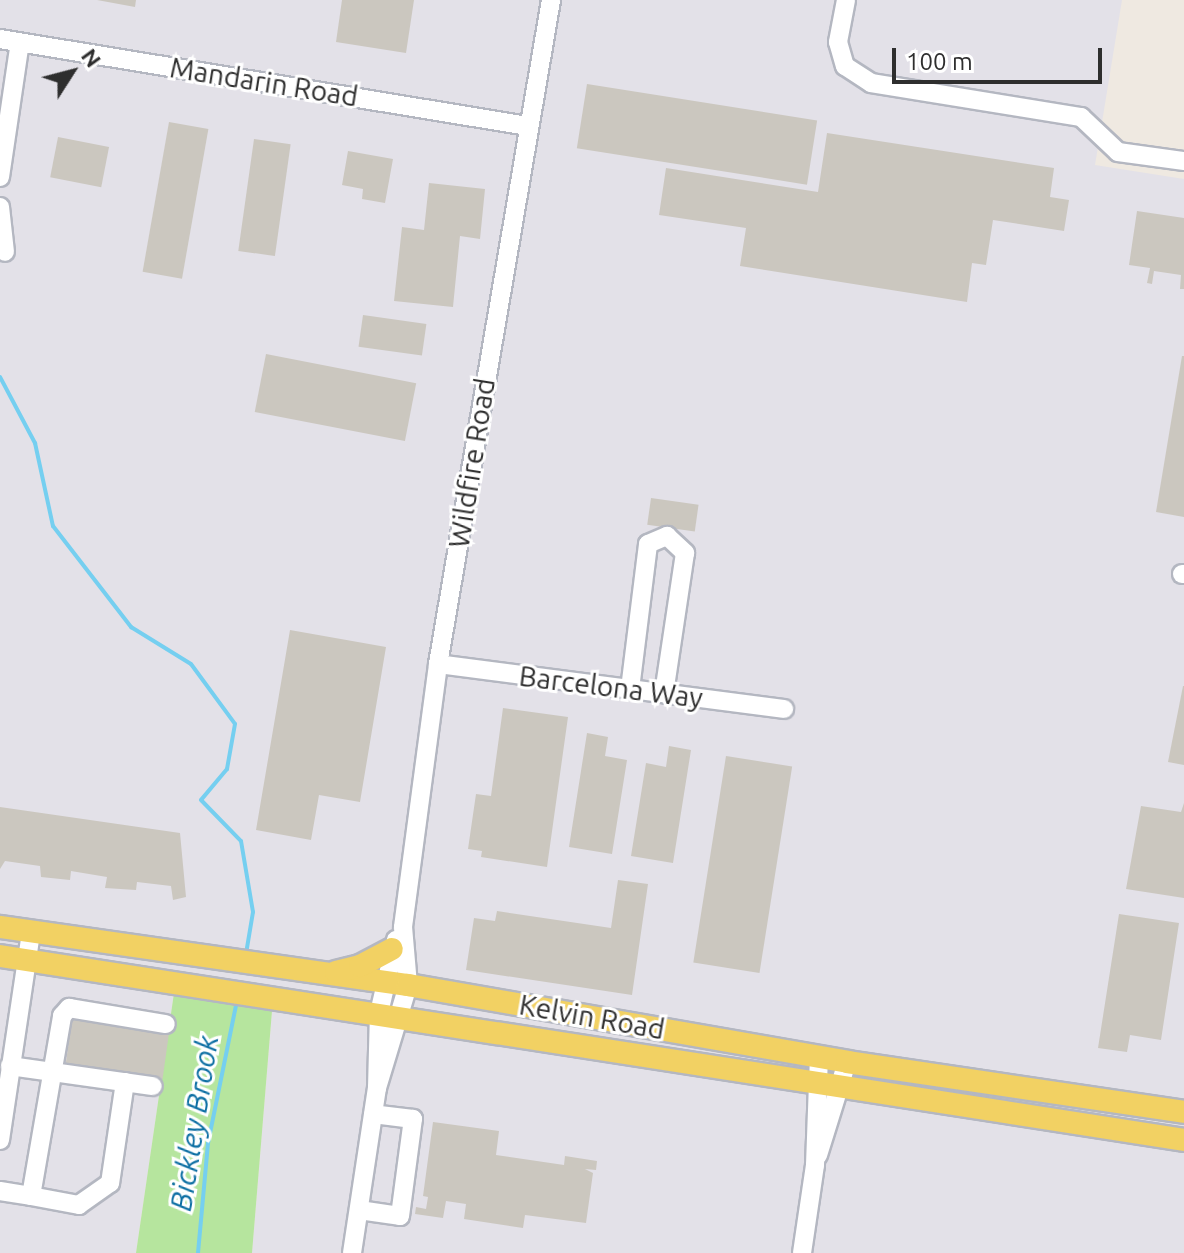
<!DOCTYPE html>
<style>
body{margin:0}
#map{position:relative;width:1184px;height:1253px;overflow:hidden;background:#efe9e1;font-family:Ubuntu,sans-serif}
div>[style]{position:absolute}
.industrial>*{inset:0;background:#e3e1e8}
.green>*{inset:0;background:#b6e59e}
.stream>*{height:4px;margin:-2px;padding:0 2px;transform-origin:2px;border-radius:2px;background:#75cff0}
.building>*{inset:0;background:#cbc7bf;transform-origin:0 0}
.roads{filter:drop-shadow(2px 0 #b4b7c1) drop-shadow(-2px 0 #b4b7c1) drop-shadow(0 2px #b4b7c1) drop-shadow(0 -2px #b4b7c1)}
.minor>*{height:18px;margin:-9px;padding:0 9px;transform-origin:9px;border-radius:9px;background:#fff}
.major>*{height:22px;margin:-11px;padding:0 11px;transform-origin:11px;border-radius:11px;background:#f2d163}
span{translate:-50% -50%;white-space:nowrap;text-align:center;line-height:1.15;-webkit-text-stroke:6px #fff;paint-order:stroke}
.street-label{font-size:28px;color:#2e2e2e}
.water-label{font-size:30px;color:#0d6fa3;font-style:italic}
.north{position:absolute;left:32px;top:32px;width:80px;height:80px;-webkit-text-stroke:6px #fff;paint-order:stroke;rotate:54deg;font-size:22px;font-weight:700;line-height:32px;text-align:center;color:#2e2e2e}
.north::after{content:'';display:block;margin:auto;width:28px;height:36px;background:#2e2e2e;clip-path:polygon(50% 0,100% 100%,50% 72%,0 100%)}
.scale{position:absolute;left:892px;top:48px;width:210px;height:36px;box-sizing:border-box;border:4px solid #2e2e2e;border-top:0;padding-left:10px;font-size:24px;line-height:28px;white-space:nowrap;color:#2e2e2e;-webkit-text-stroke:6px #fff;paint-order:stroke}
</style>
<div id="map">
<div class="industrial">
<div style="clip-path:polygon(0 0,1122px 0,1095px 165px,1184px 179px,1184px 1253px,252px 1253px,272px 1012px,174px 993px,136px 1253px,0 1253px)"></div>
</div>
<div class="green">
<div style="clip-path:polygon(174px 993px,272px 1011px,252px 1253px,136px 1253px)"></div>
</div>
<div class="stream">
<div style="left:0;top:377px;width:75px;rotate:62.1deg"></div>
<div style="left:35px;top:443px;width:85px;rotate:77.8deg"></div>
<div style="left:53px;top:526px;width:128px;rotate:52.3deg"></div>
<div style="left:131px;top:627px;width:70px;rotate:31.7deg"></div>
<div style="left:191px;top:664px;width:74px;rotate:53.7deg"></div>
<div style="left:235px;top:724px;width:46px;rotate:100.1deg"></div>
<div style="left:227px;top:769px;width:40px;rotate:130deg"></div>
<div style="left:201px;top:800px;width:57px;rotate:45.7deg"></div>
<div style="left:241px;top:841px;width:72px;rotate:80.4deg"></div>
<div style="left:253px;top:912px;width:43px;rotate:99.5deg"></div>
<div style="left:198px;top:1253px;width:110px;rotate:-84.8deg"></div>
<div style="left:208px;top:1143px;width:146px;rotate:-78.5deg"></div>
</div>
<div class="building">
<div style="clip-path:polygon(97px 0,136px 0,135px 7px)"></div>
<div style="clip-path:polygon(342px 0,414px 0,406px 53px,336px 42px)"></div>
<div style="left:587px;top:84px;width:233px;height:65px;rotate:9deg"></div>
<div style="left:169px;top:122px;width:40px;height:152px;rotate:10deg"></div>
<div style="clip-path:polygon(827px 133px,1054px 168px,1050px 197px,1069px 200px,1064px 231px,993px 220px,986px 265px,972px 263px,967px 302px,740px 266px,746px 228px,659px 215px,666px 168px,818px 192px)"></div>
<div style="left:58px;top:137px;width:52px;height:41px;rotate:11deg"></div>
<div style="left:254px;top:139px;width:37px;height:113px;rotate:8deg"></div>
<div style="clip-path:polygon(348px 151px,393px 159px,385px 203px,362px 199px,363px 189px,342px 185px)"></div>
<div style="clip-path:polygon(429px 183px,485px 189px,480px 239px,460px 236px,453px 307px,394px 301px,402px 227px,424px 230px)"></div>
<div style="clip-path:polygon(1137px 211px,1184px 218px,1184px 289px,1180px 289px,1181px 275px,1154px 271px,1152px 284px,1147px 283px,1150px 268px,1129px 265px)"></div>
<div style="left:363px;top:315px;width:64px;height:32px;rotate:8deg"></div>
<div style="left:266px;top:354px;width:153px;height:59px;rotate:11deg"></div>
<div style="clip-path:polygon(1182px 356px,1184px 356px,1184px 517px,1156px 512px)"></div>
<div style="left:651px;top:498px;width:48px;height:27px;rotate:8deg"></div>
<div style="clip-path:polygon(290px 630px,386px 647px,360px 802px,319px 795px,311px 840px,256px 830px)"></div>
<div style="clip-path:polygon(1183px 686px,1184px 686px,1184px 765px,1168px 762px)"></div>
<div style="clip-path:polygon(503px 708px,568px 717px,547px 867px,481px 857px,482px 851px,468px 849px,476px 794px,491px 796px)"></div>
<div style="clip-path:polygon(587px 733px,608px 737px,605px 756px,627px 760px,612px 854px,569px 847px)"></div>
<div style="clip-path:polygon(669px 746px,691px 750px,673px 863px,631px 856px,646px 763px,666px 767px)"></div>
<div style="left:726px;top:756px;width:67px;height:209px;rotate:9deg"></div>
<div style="clip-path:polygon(1184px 803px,1184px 898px,1126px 889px,1141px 806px,1181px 812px)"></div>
<div style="clip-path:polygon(0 807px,180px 833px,186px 897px,173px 900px,171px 886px,137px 882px,136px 890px,105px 888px,107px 877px,71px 871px,70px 880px,41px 877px,40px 866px,5px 861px,0 869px)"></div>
<div style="clip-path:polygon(618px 880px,648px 884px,632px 995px,466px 970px,474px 918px,495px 921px,497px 911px,611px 928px)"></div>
<div style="clip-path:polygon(1119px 914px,1179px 923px,1161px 1040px,1130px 1035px,1127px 1052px,1098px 1048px)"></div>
<div style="left:72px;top:1019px;width:98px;height:47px;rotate:8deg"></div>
<div style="clip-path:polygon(433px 1122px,499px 1131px,496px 1155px,564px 1165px,565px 1156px,597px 1161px,596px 1170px,585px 1169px,593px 1173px,586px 1223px,525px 1215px,523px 1228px,464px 1219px,466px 1204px,446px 1201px,443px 1218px,415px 1214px,416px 1207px,426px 1209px,428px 1197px,423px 1196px)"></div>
</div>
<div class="roads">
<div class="minor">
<div style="left:846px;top:0;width:43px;rotate:100.8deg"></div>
<div style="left:838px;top:42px;width:25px;rotate:74deg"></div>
<div style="left:845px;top:66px;width:31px;rotate:33deg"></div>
<div style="left:871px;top:83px;width:213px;rotate:9.2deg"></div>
<div style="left:1081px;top:117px;width:51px;rotate:43.4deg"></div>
<div style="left:1118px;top:152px;width:67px;rotate:7.8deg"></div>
<div style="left:0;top:39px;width:535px;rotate:9.36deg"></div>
<div style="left:0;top:177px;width:136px;rotate:-81.6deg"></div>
<div style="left:0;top:207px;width:45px;rotate:83.7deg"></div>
<div style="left:1182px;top:574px;width:2px"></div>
<div style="left:438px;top:664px;width:349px;rotate:7.4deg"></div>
<div style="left:630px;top:689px;width:146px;rotate:-82.9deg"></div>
<div style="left:648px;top:544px;width:21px;rotate:-23deg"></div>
<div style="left:667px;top:536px;width:25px;rotate:43deg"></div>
<div style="left:685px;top:553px;width:142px;rotate:98.5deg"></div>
<div style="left:10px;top:1066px;width:144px;rotate:8deg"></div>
<div style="left:125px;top:1082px;width:102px;rotate:98.4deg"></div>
<div style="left:110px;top:1183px;width:38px;rotate:145deg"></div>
<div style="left:79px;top:1205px;width:49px;rotate:-169.4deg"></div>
<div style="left:31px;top:1196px;width:183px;rotate:-80.2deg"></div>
<div style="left:62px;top:1016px;width:11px;rotate:-49deg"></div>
<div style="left:69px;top:1008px;width:98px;rotate:9.4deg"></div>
<div style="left:377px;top:1088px;width:108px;rotate:-73.2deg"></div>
<div style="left:408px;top:985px;width:58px;rotate:-94.9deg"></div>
<div style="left:403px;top:927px;width:265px;rotate:-82.4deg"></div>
<div style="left:438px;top:664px;width:674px;rotate:-80.34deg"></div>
<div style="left:0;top:1140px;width:210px;rotate:-81.5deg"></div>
<div style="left:818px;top:1155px;width:97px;rotate:-72.7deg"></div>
<div style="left:0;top:1191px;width:31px;rotate:9deg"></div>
<div style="left:359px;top:1210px;width:41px;rotate:8.3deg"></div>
<div style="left:400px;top:1216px;width:98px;rotate:-82.4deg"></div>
<div style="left:413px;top:1119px;width:40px;rotate:-172.9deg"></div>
<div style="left:352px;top:1253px;width:167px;rotate:-81.4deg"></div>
<div style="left:377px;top:1088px;width:75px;rotate:-88.5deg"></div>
<div style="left:379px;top:1013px;width:75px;rotate:-76.9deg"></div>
<div style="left:802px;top:1253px;width:89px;rotate:-81.6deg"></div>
<div style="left:815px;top:1165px;width:108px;rotate:-87.9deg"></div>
</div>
<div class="major">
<div style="left:0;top:927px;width:412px;rotate:8.1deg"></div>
<div style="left:408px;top:985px;width:446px;rotate:9.9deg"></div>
<div style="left:847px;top:1062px;width:341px;rotate:8.4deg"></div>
<div style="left:0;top:956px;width:1198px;rotate:8.83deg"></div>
<div style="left:336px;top:972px;width:25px;rotate:-14deg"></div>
<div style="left:360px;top:966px;width:36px;rotate:-28deg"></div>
</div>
</div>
<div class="street-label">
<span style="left:264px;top:82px;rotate:9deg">Mandarin Road</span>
<span style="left:472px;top:463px;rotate:-81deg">Wildfire Road</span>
<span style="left:611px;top:687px;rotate:7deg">Barcelona Way</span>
<span style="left:592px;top:1017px;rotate:10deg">Kelvin Road</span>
</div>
<div class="water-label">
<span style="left:194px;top:1123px;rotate:-81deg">Bickley Brook</span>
</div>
<div class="north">N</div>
<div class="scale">100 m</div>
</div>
